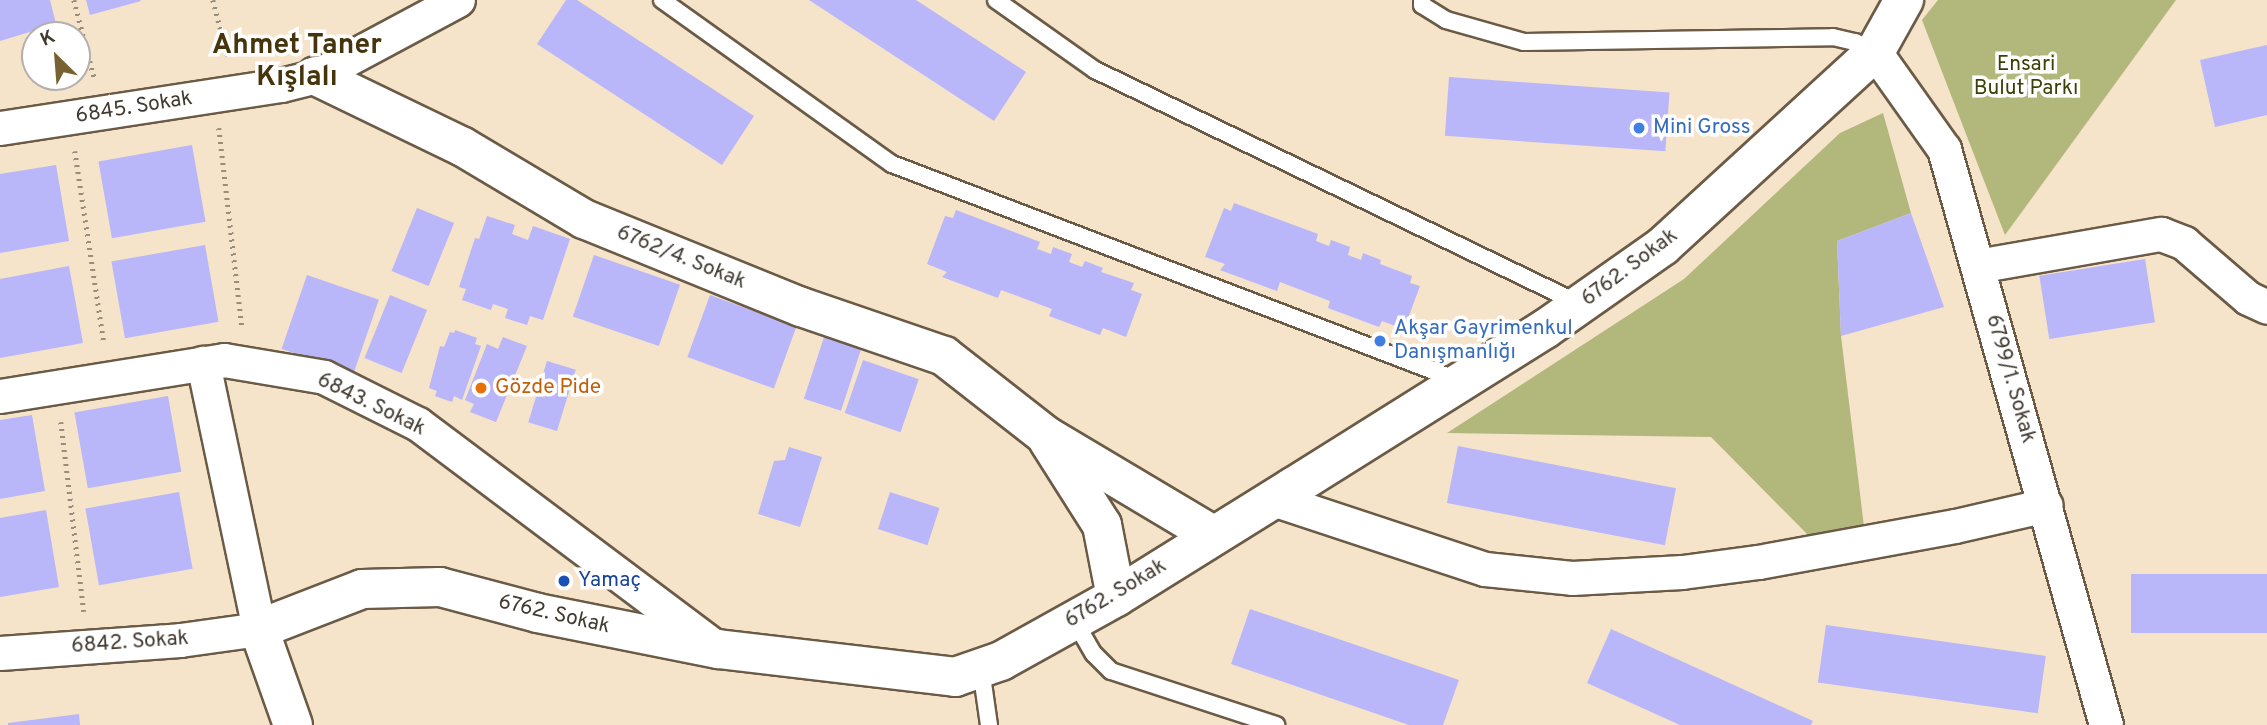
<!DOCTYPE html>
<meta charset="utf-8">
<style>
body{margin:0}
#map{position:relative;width:2267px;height:725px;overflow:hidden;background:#f5e3ca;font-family:Overpass,sans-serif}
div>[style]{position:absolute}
.green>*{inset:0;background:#b2b87b}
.building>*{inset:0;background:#b9b6f9;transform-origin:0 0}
.path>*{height:4.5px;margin-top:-2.25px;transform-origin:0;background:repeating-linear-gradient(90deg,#988c7b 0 2px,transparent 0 7px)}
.roads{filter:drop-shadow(2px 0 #6b5b46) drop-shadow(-2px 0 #6b5b46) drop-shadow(0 2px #6b5b46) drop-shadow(0 -2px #6b5b46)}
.service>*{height:16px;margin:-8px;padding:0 8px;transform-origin:8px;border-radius:8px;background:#fff}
.minor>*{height:33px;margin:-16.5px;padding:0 16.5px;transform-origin:16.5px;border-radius:16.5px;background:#fff}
.tertiary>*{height:38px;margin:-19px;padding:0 19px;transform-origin:19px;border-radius:19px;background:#fff}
.secondary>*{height:38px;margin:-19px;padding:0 19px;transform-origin:19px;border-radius:19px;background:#fff}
.dots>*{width:19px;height:19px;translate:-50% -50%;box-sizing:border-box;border:4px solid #fff;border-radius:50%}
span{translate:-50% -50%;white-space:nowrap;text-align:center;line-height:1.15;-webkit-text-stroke:7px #fff;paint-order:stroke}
.park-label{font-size:21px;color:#3c3f06}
.street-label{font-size:21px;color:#413a31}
.shop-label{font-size:21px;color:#366cbe}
.left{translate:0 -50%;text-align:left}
.food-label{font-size:21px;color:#c56008}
.transit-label{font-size:21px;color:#164399}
.district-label{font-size:28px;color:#45340c;font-weight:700}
.north{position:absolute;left:21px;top:21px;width:70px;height:70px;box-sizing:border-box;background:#fff;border:2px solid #b3b0ad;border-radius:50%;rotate:335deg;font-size:19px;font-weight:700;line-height:28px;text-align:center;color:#413a31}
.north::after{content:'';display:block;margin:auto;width:24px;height:32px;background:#796232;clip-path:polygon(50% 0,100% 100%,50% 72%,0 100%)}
</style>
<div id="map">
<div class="green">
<div style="clip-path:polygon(1938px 0,2176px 0,2005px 235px,1922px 20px)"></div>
<div style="clip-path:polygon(1883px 113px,1911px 213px,1837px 241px,1841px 336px,1865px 535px,1816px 543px,1711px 437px,1447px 433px,1684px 279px,1840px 133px)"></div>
</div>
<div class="building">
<div style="clip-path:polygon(0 0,50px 0,56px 24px,0 41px)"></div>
<div style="clip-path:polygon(86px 0,140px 0,141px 1px,90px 15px)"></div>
<div style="clip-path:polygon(566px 0,577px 0,754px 116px,722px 165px,537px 44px)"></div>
<div style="clip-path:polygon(809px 0,916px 0,1026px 72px,994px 121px)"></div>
<div style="clip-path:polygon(2267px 45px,2267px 115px,2215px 127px,2200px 60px)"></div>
<div style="left:1449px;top:77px;width:221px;height:59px;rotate:4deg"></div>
<div style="left:192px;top:145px;width:78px;height:95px;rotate:80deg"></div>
<div style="clip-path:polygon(56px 165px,69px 241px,0 253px,0 174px)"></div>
<div style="clip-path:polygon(1234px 203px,1318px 234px,1316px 241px,1329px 246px,1331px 240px,1350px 247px,1348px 255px,1361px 260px,1363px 253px,1381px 260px,1380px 264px,1412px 276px,1410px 283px,1420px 286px,1404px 329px,1382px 321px,1379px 327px,1328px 308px,1330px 301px,1280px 282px,1277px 291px,1220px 270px,1225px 264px,1205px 257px,1224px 208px,1231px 211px)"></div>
<div style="left:417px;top:208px;width:40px;height:68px;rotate:22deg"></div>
<div style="clip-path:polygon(956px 210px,1040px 242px,1037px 249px,1051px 254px,1053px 247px,1072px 254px,1069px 262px,1082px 267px,1085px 261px,1103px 268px,1101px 272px,1134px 283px,1131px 290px,1142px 294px,1126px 337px,1103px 328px,1100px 335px,1049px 316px,1052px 309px,1001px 290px,998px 298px,942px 277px,947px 272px,927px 264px,945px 216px,953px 218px)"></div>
<div style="clip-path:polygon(1911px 213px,1944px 307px,1841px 336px,1837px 241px)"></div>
<div style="clip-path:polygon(487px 216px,515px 225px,512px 234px,528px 240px,533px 226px,570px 239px,543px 320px,530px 316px,527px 325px,505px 318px,508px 309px,493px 304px,491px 310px,462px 300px,466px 289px,459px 287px,475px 238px,479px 239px)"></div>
<div style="left:205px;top:245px;width:78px;height:95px;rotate:80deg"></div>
<div style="left:594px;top:255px;width:91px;height:65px;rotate:19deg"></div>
<div style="left:2145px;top:259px;width:64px;height:107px;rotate:81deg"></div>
<div style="clip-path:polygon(69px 266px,83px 343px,0 358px,0 279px)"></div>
<div style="left:307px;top:275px;width:76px;height:78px;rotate:19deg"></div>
<div style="left:390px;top:295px;width:40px;height:68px;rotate:22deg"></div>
<div style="left:710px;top:295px;width:92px;height:66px;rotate:20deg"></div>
<div style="clip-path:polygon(455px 330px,477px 338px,475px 344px,481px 346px,462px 400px,454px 396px,452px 402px,435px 396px,437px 391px,429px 388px,440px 346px,444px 347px,450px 332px,454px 333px)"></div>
<div style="clip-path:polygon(503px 337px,527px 346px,496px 422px,470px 412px,474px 404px,465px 400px,487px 344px,498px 349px)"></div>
<div style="left:824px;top:337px;width:39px;height:65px;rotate:18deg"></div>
<div style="left:863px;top:360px;width:59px;height:56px;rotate:19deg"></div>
<div style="left:547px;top:361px;width:30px;height:64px;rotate:17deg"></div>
<div style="left:168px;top:396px;width:77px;height:95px;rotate:80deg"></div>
<div style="clip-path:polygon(32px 415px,45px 491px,0 499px,0 420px)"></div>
<div style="left:1458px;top:446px;width:222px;height:58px;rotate:11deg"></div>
<div style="clip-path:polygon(789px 447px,822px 457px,800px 527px,758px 514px,774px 461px,785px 460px)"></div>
<div style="left:179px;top:492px;width:78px;height:95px;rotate:80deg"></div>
<div style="left:890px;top:492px;width:52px;height:39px;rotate:18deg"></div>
<div style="clip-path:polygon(46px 510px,59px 587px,0 597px,0 518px)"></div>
<div style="left:2267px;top:574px;width:59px;height:136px;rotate:90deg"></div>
<div style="clip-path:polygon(1250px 609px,1459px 680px,1443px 725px,1409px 725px,1231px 664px)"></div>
<div style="left:1826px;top:625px;width:222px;height:58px;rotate:8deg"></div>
<div style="clip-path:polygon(1611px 629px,1813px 721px,1811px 725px,1680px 725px,1587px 683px)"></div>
<div style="clip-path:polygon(79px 714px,80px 725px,8px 725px,8px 723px)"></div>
</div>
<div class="path">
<div style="left:74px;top:0;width:80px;rotate:75.4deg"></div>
<div style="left:213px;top:0;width:59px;rotate:75.3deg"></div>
<div style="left:219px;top:128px;width:201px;rotate:83.4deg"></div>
<div style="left:75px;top:151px;width:194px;rotate:81.4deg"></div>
<div style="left:61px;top:422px;width:191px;rotate:83.1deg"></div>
</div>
<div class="roads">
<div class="service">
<div style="left:662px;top:0;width:282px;rotate:35.5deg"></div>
<div style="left:892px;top:164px;width:605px;rotate:20.92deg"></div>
<div style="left:996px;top:0;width:121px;rotate:35.3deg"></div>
<div style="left:1095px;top:70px;width:538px;rotate:25.76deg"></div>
<div style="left:1422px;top:0;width:5px;rotate:90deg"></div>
<div style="left:1422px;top:5px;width:28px;rotate:32deg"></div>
<div style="left:1446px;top:20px;width:81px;rotate:15.8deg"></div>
<div style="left:1524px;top:42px;width:309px;rotate:-0.9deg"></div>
<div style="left:1833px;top:37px;width:23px;rotate:13deg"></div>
<div style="left:1855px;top:42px;width:20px;rotate:27deg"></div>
<div style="left:1074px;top:620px;width:39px;rotate:60deg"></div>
<div style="left:1094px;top:654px;width:24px;rotate:45deg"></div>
<div style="left:1111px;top:671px;width:174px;rotate:18.1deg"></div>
<div style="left:981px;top:669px;width:57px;rotate:81.9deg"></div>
</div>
<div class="minor">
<div style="left:1875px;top:52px;width:119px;rotate:54.6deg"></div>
<div style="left:1944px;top:149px;width:598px;rotate:74.29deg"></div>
<div style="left:0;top:128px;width:284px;rotate:-8.7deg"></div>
<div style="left:281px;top:85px;width:36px;rotate:-14deg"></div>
<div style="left:316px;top:76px;width:161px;rotate:-28.2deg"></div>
<div style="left:1977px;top:266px;width:187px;rotate:-9.9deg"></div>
<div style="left:2161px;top:234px;width:25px;rotate:21deg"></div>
<div style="left:2184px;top:243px;width:84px;rotate:40.7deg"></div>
<div style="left:2248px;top:298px;width:21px;rotate:25deg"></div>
<div style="left:0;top:396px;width:227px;rotate:-9.1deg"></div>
<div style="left:224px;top:360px;width:101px;rotate:9.6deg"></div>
<div style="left:324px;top:377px;width:105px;rotate:26.6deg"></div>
<div style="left:418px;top:424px;width:375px;rotate:36.9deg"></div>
<div style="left:1273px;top:499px;width:223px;rotate:18.3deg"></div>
<div style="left:1485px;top:569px;width:87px;rotate:5.9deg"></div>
<div style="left:1572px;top:578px;width:110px;rotate:-3.1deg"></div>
<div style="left:1682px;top:572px;width:77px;rotate:-7.5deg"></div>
<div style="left:1758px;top:562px;width:200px;rotate:-10.4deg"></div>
<div style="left:1955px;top:526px;width:93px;rotate:-13deg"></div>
<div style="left:0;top:653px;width:180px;rotate:-4.1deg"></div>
<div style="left:180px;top:640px;width:80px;rotate:-7.9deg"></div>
<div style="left:259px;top:629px;width:272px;rotate:-101.9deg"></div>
</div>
<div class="tertiary">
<div style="left:316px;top:76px;width:163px;rotate:25.8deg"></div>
<div style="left:463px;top:147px;width:141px;rotate:30.8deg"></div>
<div style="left:584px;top:219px;width:234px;rotate:22.1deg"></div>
<div style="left:801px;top:307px;width:151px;rotate:18.9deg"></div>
<div style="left:944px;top:356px;width:128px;rotate:38deg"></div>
<div style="left:1045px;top:435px;width:196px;rotate:30.8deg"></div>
<div style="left:1048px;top:440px;width:101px;rotate:57.6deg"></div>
<div style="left:1102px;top:525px;width:73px;rotate:79deg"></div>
</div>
<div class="secondary">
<div style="left:293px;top:725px;width:102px;rotate:-109.5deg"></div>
<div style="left:259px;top:629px;width:110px;rotate:-21.2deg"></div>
<div style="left:362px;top:589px;width:78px;rotate:-1.5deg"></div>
<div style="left:440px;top:587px;width:101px;rotate:14.9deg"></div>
<div style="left:538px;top:613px;width:184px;rotate:11.3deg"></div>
<div style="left:718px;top:649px;width:239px;rotate:6.7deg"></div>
<div style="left:955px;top:677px;width:49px;rotate:-19.2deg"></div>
<div style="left:1001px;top:661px;width:132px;rotate:-29.1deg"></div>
<div style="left:1116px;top:597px;width:208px;rotate:-31.9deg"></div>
<div style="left:1293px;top:487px;width:297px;rotate:-32.1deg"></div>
<div style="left:1545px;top:329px;width:144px;rotate:-35.1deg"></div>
<div style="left:1663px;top:246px;width:287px;rotate:-42.5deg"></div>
<div style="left:1875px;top:52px;width:60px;rotate:-60.9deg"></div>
</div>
</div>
<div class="dots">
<div style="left:1639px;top:128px;background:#3f7fe0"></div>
<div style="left:1380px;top:341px;background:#3f7fe0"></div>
<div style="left:481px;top:388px;background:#e8710a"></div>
<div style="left:564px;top:581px;background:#1a4fb4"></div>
</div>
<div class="park-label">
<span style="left:2026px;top:77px">Ensari<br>Bulut Parkı</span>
</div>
<div class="street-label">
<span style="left:134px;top:108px;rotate:-9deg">6845. Sokak</span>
<span style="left:681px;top:258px;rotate:22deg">6762/4. Sokak</span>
<span style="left:1630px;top:268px;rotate:-37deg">6762. Sokak</span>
<span style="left:2010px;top:379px;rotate:74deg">6799/1. Sokak</span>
<span style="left:371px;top:405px;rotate:26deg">6843. Sokak</span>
<span style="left:1116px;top:594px;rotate:-31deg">6762. Sokak</span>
<span style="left:554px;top:615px;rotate:13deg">6762. Sokak</span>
<span style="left:130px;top:643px;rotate:-4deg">6842. Sokak</span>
</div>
<div class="shop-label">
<span class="left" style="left:1653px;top:128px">Mini Gross</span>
<span class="left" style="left:1394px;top:341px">Akşar Gayrimenkul<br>Danışmanlığı</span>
</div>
<div class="food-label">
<span class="left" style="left:495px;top:388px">Gözde Pide</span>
</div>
<div class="transit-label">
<span class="left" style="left:578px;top:581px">Yamaç</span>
</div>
<div class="district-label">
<span style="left:297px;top:62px">Ahmet Taner<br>Kışlalı</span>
</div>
<div class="north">K</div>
</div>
